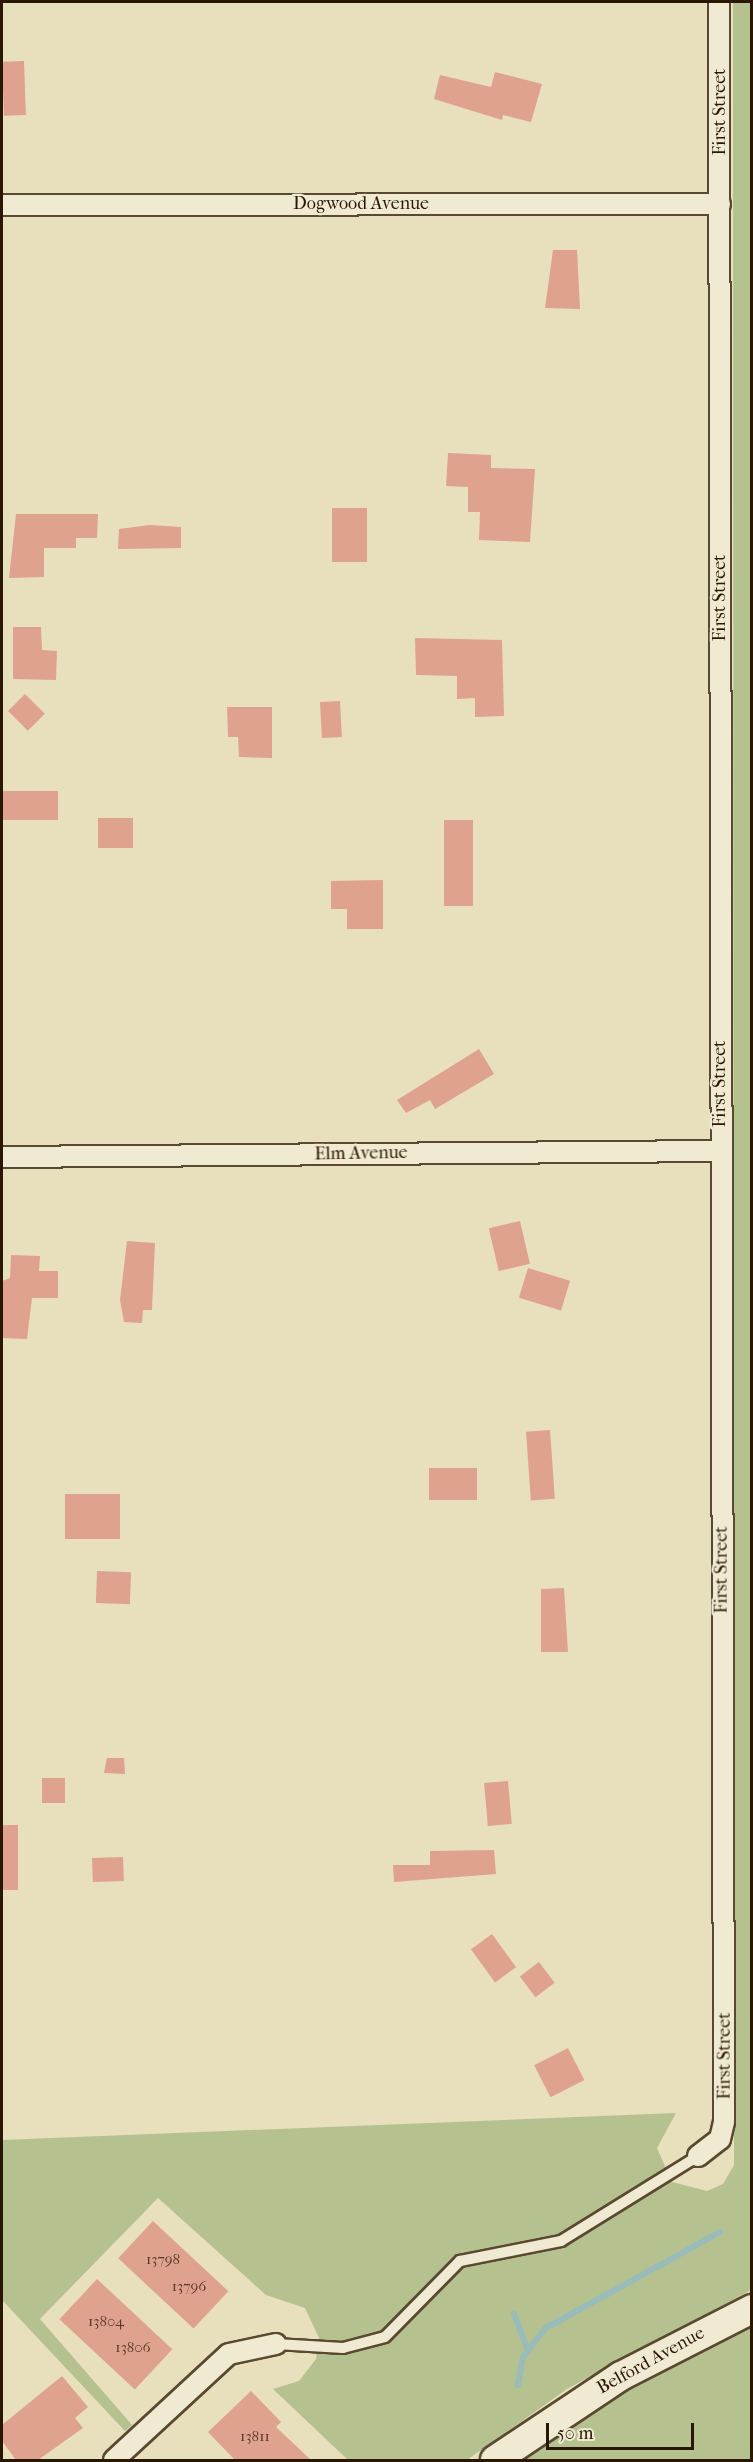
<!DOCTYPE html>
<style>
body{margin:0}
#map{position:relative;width:753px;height:2462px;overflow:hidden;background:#e8dfbc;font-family:"IM FELL French Canon",serif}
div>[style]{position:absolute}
.green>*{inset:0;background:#b6c190}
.stream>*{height:6px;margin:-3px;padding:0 3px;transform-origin:3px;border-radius:3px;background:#99bbb9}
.building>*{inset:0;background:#dfa28f;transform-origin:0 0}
.roads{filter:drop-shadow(2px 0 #594930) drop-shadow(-2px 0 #594930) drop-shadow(0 2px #594930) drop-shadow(0 -2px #594930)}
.lane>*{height:10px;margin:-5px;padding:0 5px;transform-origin:5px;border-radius:5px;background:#f0ead3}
.street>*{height:20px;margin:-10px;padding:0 10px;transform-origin:10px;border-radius:10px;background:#f0ead3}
.secondary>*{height:28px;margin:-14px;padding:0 14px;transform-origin:14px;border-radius:14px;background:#f0ead3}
span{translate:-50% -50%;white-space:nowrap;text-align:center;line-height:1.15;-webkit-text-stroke:4.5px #f0ead3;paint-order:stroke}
.number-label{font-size:15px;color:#563a25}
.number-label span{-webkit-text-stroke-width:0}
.street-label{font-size:18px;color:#291702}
.frame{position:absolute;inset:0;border:3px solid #291702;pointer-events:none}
.scale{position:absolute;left:546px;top:2423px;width:148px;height:27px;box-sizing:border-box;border:3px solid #291702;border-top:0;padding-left:8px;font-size:18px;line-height:21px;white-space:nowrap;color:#291702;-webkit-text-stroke:4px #f0ead3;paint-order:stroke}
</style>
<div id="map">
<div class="green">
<div style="clip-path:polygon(733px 2px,751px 2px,751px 2290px,567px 2389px,467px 2460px,348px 2460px,273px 2389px,299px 2381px,316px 2359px,319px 2338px,305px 2308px,266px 2295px,158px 2198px,40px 2319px,132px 2425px,125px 2431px,2px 2300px,2px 2140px,676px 2113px,657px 2148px,672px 2182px,707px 2191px,723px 2184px,734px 2165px)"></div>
<div style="clip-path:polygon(751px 2326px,751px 2460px,520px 2460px,611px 2400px)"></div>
</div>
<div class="stream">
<div style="left:514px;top:2314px;width:36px;rotate:69deg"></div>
<div style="left:518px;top:2385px;width:28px;rotate:-80deg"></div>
<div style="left:523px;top:2357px;width:37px;rotate:-52deg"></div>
<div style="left:546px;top:2328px;width:199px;rotate:-28.9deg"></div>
</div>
<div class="building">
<div style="left:24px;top:61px;width:54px;height:22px;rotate:88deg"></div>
<div style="clip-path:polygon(495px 72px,542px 84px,531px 122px,503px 115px,502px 120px,434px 99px,440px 75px,491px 87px)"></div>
<div style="clip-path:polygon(553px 250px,577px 250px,580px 309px,545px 308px)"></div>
<div style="clip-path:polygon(448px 453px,491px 455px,491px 468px,535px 469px,530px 542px,479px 540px,480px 512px,468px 512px,468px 487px,446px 486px)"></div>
<div style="left:332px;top:508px;width:35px;height:54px"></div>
<div style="clip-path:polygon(16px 514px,98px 514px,97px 538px,76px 538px,76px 548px,44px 548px,44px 577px,9px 578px)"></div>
<div style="clip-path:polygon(150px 525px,181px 527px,181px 548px,118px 549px,119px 529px)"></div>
<div style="clip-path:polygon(13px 627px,41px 627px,42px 650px,57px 651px,56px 680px,13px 679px)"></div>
<div style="clip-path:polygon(415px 638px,502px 640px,504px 716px,475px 717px,475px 698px,457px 699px,457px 676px,416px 675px)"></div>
<div style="left:25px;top:694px;width:28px;height:24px;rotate:45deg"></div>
<div style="left:340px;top:701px;width:36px;height:20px;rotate:87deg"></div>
<div style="clip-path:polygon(227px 707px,272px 707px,272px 758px,239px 757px,238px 737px,228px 737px)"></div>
<div style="left:58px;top:791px;width:29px;height:55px;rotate:90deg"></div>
<div style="left:98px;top:818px;width:35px;height:30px"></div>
<div style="left:444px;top:820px;width:29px;height:86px"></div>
<div style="clip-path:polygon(383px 880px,383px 929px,347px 929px,347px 909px,331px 909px,331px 881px)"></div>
<div style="clip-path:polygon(479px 1049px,494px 1074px,435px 1109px,430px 1100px,406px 1113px,397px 1100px)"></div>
<div style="left:520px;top:1221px;width:44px;height:32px;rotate:77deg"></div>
<div style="clip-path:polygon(127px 1241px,155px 1243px,152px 1310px,143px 1310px,142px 1323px,124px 1322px,120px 1300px)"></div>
<div style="clip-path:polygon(11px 1255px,40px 1256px,39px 1271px,58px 1271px,58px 1298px,32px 1298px,27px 1339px,2px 1338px,2px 1281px,10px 1278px)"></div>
<div style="left:528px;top:1268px;width:44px;height:31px;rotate:17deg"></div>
<div style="left:550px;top:1430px;width:69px;height:24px;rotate:86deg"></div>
<div style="left:477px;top:1468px;width:32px;height:48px;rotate:90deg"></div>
<div style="left:65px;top:1494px;width:55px;height:45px"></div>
<div style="left:97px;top:1571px;width:34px;height:32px;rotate:2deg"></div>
<div style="clip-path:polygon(564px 1588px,568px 1652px,541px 1652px,541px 1589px)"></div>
<div style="clip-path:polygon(107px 1758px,124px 1758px,125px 1774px,104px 1773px)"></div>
<div style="left:42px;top:1778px;width:23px;height:25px"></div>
<div style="left:508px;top:1781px;width:43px;height:24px;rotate:85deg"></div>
<div style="left:2px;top:1825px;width:16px;height:65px"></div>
<div style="clip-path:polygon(494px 1850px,496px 1874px,394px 1882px,393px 1865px,430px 1865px,430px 1851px)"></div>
<div style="left:123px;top:1857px;width:24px;height:31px;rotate:88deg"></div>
<div style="left:492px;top:1934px;width:41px;height:26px;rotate:54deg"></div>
<div style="left:539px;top:1962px;width:26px;height:24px;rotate:53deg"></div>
<div style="left:568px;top:2048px;width:36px;height:38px;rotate:63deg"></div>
<div style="left:153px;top:2221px;width:103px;height:51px;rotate:43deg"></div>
<div style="left:97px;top:2279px;width:103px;height:55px;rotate:43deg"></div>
<div style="clip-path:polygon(62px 2376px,88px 2407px,75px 2418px,83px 2428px,38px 2460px,16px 2460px,2px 2441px,2px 2425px)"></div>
<div style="clip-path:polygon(251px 2391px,281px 2422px,276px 2427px,311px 2460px,235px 2460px,208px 2432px)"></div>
</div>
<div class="roads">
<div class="lane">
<div style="left:276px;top:2344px;width:67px;rotate:3.4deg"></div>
<div style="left:343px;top:2348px;width:43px;rotate:-14.7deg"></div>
<div style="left:385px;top:2337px;width:107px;rotate:-45.4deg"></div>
<div style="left:460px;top:2261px;width:103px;rotate:-11.2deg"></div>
<div style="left:561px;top:2241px;width:161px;rotate:-31.8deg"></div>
</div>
<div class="street">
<div style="left:2px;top:205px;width:718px;rotate:-0.08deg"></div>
<div style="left:2px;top:1157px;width:718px;rotate:-0.48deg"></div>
<div style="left:698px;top:2156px;width:28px;rotate:-38deg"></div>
<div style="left:720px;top:2139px;width:17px;rotate:-77deg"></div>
<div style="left:724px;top:2122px;width:2120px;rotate:-90.14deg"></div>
<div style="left:114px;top:2460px;width:156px;rotate:-42.7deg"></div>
<div style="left:229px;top:2354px;width:48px;rotate:-12deg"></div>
</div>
<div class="secondary">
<div style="left:495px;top:2460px;width:151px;rotate:-33.7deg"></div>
<div style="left:621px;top:2376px;width:147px;rotate:-27.1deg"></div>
</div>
</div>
<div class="number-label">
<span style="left:163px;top:2260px">13798</span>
<span style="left:189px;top:2287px">13796</span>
<span style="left:106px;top:2322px">13804</span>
<span style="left:133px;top:2348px">13806</span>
<span style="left:255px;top:2437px">13811</span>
</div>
<div class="street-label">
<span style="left:720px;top:112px;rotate:-90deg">First Street</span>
<span style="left:361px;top:204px">Dogwood Avenue</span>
<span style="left:720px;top:598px;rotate:-90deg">First Street</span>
<span style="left:720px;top:1084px;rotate:-90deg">First Street</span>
<span style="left:361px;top:1154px;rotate:-1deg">Elm Avenue</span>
<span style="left:722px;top:1570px;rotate:-90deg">First Street</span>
<span style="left:725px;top:2056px;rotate:-90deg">First Street</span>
<span style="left:651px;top:2361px;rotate:-29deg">Belford Avenue</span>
</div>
<div class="frame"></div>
<div class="scale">50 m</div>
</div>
